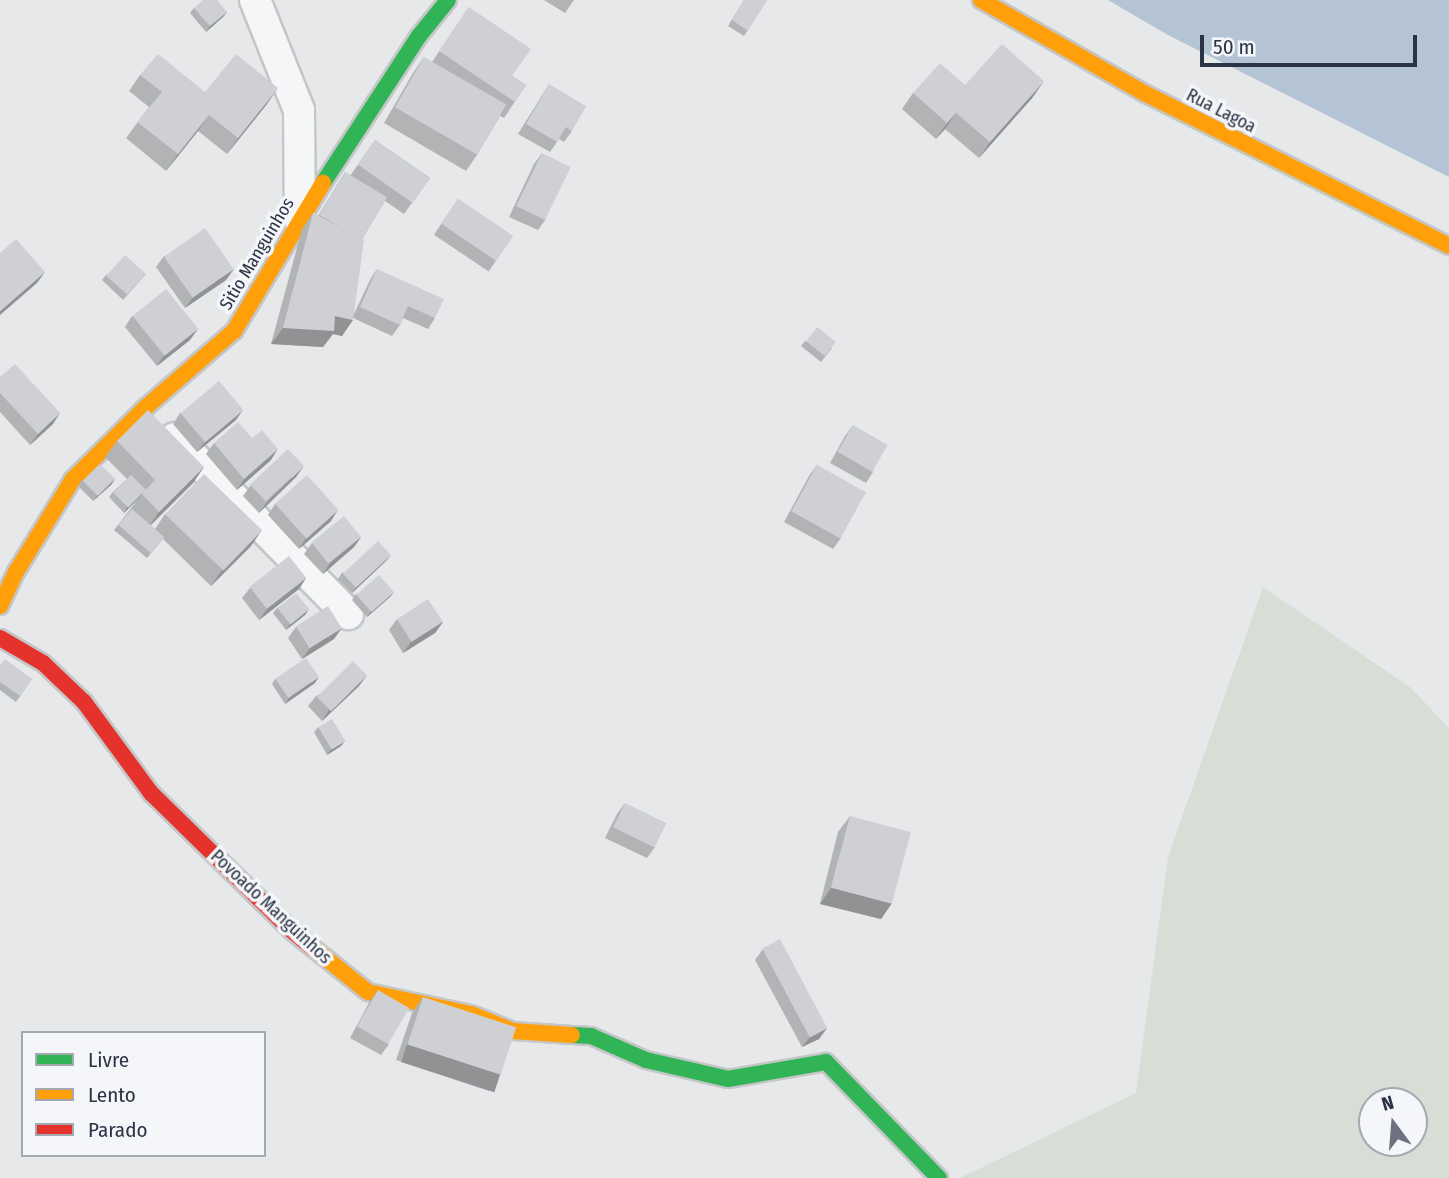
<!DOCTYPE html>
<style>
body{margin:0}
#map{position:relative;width:1449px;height:1178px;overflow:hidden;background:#e6e8ea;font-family:"Fira Sans Condensed",sans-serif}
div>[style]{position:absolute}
.green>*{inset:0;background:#d6ded6}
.water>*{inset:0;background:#b4c4d5}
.roads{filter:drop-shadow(2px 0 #c4c6c8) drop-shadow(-2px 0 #c4c6c8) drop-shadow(0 2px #c4c6c8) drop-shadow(0 -2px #c4c6c8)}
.street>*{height:30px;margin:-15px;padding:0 15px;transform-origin:15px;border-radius:15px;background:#f5f6f7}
.fast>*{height:16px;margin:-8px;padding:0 8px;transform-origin:8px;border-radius:8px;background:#30b455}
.slow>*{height:16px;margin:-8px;padding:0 8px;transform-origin:8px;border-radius:8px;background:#ff9f0a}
.jam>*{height:16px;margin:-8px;padding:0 8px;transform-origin:8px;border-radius:8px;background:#e5322d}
.wall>*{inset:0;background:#b1b3b5;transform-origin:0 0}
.shaded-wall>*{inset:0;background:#909294;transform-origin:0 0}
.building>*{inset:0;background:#ced0d3;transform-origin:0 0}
span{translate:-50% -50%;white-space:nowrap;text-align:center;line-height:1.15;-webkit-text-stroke:7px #f4f6f9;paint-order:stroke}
.street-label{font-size:18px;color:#2b3445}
.legend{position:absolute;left:21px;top:1031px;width:245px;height:126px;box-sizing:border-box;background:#f4f6f9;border:2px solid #a4a8b1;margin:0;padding:9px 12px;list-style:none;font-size:21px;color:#2b3445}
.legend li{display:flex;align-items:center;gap:14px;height:35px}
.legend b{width:35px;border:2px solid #a4a8b1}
.north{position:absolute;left:1358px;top:1087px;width:70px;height:70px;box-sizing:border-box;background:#f4f6f9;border:2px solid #a4a8b1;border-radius:50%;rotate:344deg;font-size:19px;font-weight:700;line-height:28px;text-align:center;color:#2b3445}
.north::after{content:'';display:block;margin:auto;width:24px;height:32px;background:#6c737f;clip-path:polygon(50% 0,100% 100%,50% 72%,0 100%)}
.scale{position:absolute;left:1200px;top:35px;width:217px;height:32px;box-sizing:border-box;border:4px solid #2b3445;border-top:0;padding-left:9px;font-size:21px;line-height:24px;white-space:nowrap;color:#2b3445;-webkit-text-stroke:5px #f4f6f9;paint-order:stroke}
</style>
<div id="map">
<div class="green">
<div style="clip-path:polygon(evenodd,1263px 587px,1411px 688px,1449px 728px,1449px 1178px,960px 1178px,1136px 1093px,1168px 857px,1263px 587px,1372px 1101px,1414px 1101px,1414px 1143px,1372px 1143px,1372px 1101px)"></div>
</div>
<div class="water">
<div style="clip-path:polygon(1108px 0,1449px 0,1449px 177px,1168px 35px)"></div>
</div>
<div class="roads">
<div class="street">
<div style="left:255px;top:0;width:118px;rotate:68.2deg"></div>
<div style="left:299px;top:110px;width:110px;rotate:89.5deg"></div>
<div style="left:175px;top:438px;width:247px;rotate:45.5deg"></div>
</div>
<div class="fast">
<div style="left:323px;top:183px;width:176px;rotate:-56.9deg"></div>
<div style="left:419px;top:36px;width:46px;rotate:-51.1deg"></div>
<div style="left:572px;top:1035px;width:19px;rotate:3deg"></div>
<div style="left:591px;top:1036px;width:60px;rotate:23.6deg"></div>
<div style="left:646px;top:1060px;width:84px;rotate:13deg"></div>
<div style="left:728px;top:1079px;width:99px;rotate:-9.8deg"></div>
<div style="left:826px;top:1062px;width:162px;rotate:45.8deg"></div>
</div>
<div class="slow">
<div style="left:981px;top:0;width:190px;rotate:29.7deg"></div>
<div style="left:1146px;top:94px;width:339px;rotate:26.6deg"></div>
<div style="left:0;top:606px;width:38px;rotate:-65deg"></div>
<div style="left:16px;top:572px;width:109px;rotate:-58.5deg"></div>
<div style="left:73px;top:479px;width:101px;rotate:-44.6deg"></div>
<div style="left:145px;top:408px;width:118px;rotate:-40.9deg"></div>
<div style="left:234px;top:331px;width:173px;rotate:-59deg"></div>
<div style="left:313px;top:948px;width:70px;rotate:38.7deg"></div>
<div style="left:368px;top:992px;width:105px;rotate:12.1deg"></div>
<div style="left:471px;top:1014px;width:45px;rotate:22deg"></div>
<div style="left:513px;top:1031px;width:59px;rotate:3.9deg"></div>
</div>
<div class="jam">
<div style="left:0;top:638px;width:50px;rotate:30.2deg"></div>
<div style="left:43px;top:663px;width:57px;rotate:43.6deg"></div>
<div style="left:84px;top:702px;width:113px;rotate:53.6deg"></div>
<div style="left:151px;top:793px;width:194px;rotate:44.4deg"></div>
<div style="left:290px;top:929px;width:30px;rotate:40deg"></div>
</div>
</div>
<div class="wall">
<div style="clip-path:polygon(544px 0,574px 0,565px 13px)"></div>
<div style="clip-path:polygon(744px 0,767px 0,744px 36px,728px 26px)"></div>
<div style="clip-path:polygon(469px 7px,512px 76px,526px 85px,504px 118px,500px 116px,477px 155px,466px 171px,384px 123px,413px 73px,424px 57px,432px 62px)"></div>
<div style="clip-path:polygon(194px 8px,227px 12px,223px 17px,206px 32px,190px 13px)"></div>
<div style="clip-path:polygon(140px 75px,205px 92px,267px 104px,227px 154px,198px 131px,166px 171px,126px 138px,149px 107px,129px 91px)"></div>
<div style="clip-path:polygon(549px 84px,572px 131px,564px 142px,559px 139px,550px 152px,518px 134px)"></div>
<div style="clip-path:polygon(965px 85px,1033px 97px,979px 158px,945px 129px,936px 139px,902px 109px,913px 93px)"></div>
<div style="clip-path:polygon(375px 140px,430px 178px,404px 214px,385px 201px,362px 239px,353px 316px,370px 280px,377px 269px,435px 318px,428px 329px,403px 318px,400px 325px,392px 336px,353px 318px,342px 336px,333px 334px,323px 347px,271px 344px,302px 229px,313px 213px,318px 216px,345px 172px,350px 176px)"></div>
<div style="clip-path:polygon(542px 153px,546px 219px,538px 230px,509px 217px,534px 164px)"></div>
<div style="left:458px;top:199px;width:66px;height:43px;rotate:34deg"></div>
<div style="clip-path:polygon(164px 256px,226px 280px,185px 308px,156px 267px)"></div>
<div style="clip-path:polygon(146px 274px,123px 300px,102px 280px,106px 275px)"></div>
<div style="clip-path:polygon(132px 316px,190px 340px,157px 366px,125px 327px)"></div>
<div style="clip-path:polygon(805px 341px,832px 348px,821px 362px,801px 346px)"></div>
<div style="clip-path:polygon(0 377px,53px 424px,30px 445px,0 412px)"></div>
<div style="clip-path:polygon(180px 413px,236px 420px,197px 452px,173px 424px)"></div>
<div style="clip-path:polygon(853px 425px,873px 472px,866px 483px,830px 463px,845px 436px)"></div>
<div style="clip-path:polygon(117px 441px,204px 467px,193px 483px,150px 525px,155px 529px,165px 514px,251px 546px,211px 586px,163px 539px,147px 558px,114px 530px,138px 499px,124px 513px,109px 497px,113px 492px,127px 479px,105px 457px)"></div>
<div style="clip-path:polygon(214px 443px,271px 460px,237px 490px,206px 454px)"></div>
<div style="clip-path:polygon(817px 465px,841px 538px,833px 549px,784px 522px,809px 476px)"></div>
<div style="clip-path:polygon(296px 477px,259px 513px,243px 496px,251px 485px)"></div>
<div style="clip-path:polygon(115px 479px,111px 485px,93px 501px,78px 486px,82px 480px)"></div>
<div style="clip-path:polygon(275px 504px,331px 521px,299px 549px,268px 515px)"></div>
<div style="clip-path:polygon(361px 537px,354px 547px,323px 574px,304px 554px,312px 543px)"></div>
<div style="clip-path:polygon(387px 560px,352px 593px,338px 579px,342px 573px)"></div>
<div style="clip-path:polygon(306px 578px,299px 589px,259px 620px,242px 598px,250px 588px)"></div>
<div style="clip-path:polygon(394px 592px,390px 597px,367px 617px,352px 600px,356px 594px)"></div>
<div style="clip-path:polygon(277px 608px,309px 609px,305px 615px,286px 630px,273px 613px)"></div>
<div style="clip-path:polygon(397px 619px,443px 622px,435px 633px,403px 653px,389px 630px)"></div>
<div style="clip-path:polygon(296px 627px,334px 639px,302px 659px,288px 638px)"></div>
<div style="clip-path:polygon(0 665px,32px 679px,16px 702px,0 690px)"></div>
<div style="clip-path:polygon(367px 675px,359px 686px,322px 721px,308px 706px,316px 696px)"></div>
<div style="clip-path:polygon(275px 679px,315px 683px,285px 704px,272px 684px)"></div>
<div style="clip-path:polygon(318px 727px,345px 741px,341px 746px,327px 755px,314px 732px)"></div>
<div style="clip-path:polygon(625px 803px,655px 847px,647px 858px,605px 838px,617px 814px)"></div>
<div style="clip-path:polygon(850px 816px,892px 903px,881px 919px,820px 904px,838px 832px)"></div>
<div style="clip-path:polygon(763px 949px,827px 1028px,819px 1039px,802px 1047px,755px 960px)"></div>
<div style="clip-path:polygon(378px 990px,389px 1044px,381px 1055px,350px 1038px,370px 1001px)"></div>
<div style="clip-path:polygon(423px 997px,500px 1075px,489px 1091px,396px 1060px,412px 1013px)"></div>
</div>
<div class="shaded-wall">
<div style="clip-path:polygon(227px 12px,223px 17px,206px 32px,210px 26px)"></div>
<div style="clip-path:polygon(1044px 81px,1033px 97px,979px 158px,990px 142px)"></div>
<div style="clip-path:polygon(278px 88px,267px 104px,227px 154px,238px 138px)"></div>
<div style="clip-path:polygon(956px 113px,945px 129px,936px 139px,947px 123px)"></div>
<div style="clip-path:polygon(209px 115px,198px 131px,166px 171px,178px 154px)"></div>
<div style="clip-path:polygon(234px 269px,226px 280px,185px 308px,193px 297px)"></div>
<div style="clip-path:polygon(45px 272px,37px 283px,0 315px,0 311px)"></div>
<div style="clip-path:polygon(335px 316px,353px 320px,342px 336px,333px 334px,323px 347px,271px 344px,283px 328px)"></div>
<div style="clip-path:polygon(198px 329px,190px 340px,157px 366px,164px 355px)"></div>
<div style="clip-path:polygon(243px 410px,236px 420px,197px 452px,205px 442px)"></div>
<div style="clip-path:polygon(60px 413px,53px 424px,30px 445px,38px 434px)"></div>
<div style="clip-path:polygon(278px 449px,271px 460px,237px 490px,244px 479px)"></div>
<div style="clip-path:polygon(304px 466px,296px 477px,259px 513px,267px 502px)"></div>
<div style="clip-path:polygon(204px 467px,193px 483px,148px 528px,159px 512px)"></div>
<div style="clip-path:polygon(115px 479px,111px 485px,93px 501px,97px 496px)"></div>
<div style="clip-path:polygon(146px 490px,138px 499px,124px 513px,127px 507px)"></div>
<div style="clip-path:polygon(338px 510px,331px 521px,299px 549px,306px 538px)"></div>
<div style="clip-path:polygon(262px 530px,251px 546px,211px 586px,222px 570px)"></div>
<div style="clip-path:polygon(361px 537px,354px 547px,323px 574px,330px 563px)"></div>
<div style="clip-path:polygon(391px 555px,387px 560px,352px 593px,356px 587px)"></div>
<div style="clip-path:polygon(306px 578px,299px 589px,259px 620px,267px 609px)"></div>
<div style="clip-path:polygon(394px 592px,390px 597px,367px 617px,371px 611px)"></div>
<div style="clip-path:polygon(309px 609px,305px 615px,286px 630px,290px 624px)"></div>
<div style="clip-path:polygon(443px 622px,435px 633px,403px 653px,411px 642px)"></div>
<div style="clip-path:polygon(342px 628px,334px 639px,302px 659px,310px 648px)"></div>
<div style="clip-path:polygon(367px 675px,359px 686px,322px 721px,329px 710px)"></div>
<div style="clip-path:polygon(319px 677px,315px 683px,285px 704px,289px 698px)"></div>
<div style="clip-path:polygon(345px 741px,341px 746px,327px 755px,331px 749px)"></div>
<div style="clip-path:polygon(831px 888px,892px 903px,881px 919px,820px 904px)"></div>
<div style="clip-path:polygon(827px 1028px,819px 1039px,802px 1047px,810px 1037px)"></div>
<div style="left:407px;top:1044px;width:98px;height:19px;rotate:18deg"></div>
</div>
<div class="building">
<div style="clip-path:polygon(203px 0,217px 0,227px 12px,210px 26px,194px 8px)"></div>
<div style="clip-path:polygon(744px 0,767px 0,748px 31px,732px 20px)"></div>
<div style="clip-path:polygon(469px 7px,531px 49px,512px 76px,526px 85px,515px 102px,439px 51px)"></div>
<div style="clip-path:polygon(1002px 44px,1044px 81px,990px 142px,956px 113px,947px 123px,913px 93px,940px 63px,965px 85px)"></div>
<div style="clip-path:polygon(158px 54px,205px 92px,236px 54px,278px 88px,238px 138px,209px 115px,178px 154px,137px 122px,162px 92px,140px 75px)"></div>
<div style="left:424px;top:57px;width:95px;height:58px;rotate:30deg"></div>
<div style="clip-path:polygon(549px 84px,586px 106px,572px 131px,566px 127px,557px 142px,526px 124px)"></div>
<div style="left:375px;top:140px;width:67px;height:30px;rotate:35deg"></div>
<div style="left:542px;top:153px;width:32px;height:59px;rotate:26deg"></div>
<div style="left:345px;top:172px;width:49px;height:50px;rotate:31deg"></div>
<div style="left:458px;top:199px;width:66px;height:30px;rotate:34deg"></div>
<div style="clip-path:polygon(313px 213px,364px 240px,353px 320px,335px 316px,334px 331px,283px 328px)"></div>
<div style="left:205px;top:228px;width:50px;height:50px;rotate:55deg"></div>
<div style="clip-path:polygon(16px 239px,45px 272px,0 311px,0 253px)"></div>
<div style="left:125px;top:255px;width:28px;height:28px;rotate:42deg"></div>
<div style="clip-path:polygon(377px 269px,444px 299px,435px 318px,408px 306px,400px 325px,360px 307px)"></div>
<div style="left:166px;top:289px;width:51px;height:43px;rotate:51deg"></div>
<div style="left:817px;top:327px;width:24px;height:18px;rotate:38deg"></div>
<div style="clip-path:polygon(15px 364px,60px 413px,38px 434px,0 393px,0 377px)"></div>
<div style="left:219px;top:381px;width:38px;height:50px;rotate:50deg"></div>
<div style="clip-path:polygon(148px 410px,204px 467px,159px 512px,142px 494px,155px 480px,117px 441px)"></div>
<div style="clip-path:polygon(238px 422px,252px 438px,262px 430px,278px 449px,244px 479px,214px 443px)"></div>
<div style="left:853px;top:425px;width:40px;height:31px;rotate:30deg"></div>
<div style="left:288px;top:449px;width:23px;height:52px;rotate:47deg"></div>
<div style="left:100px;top:464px;width:21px;height:24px;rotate:45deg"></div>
<div style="left:817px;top:465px;width:56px;height:53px;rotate:29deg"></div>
<div style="left:204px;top:474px;width:81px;height:56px;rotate:44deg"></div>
<div style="left:131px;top:475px;width:21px;height:25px;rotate:45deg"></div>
<div style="left:307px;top:475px;width:47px;height:43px;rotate:48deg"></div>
<div style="left:132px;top:509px;width:43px;height:21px;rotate:41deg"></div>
<div style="left:344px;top:516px;width:27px;height:42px;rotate:51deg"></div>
<div style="left:378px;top:541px;width:19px;height:48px;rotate:47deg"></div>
<div style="left:289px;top:556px;width:28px;height:50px;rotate:52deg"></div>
<div style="left:379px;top:575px;width:23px;height:30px;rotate:49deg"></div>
<div style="left:296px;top:593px;width:21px;height:24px;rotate:51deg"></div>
<div style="left:428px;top:599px;width:27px;height:37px;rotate:57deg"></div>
<div style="left:328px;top:606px;width:26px;height:38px;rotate:58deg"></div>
<div style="left:306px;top:658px;width:23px;height:37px;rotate:56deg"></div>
<div style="clip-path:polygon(5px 659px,32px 679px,20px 696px,0 682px,0 665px)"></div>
<div style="left:353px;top:661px;width:20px;height:51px;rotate:45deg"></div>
<div style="left:332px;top:719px;width:26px;height:16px;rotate:59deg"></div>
<div style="left:625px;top:803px;width:46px;height:27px;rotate:26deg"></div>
<div style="left:850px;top:816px;width:63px;height:74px;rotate:15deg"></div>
<div style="left:780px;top:939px;width:101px;height:20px;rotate:62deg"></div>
<div style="left:378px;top:990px;width:36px;height:42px;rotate:30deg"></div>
<div style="left:423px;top:997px;width:98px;height:50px;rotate:18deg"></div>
</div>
<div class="street-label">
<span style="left:1221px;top:111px;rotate:27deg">Rua Lagoa</span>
<span style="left:257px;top:254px;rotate:-59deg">Sitio Manguinhos</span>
<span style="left:271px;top:907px;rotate:43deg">Povoado Manguinhos</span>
</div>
<ul class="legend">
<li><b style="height:9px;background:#30b455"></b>Livre</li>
<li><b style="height:9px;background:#ff9f0a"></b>Lento</li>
<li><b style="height:9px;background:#e5322d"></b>Parado</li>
</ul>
<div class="north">N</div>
<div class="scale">50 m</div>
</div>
